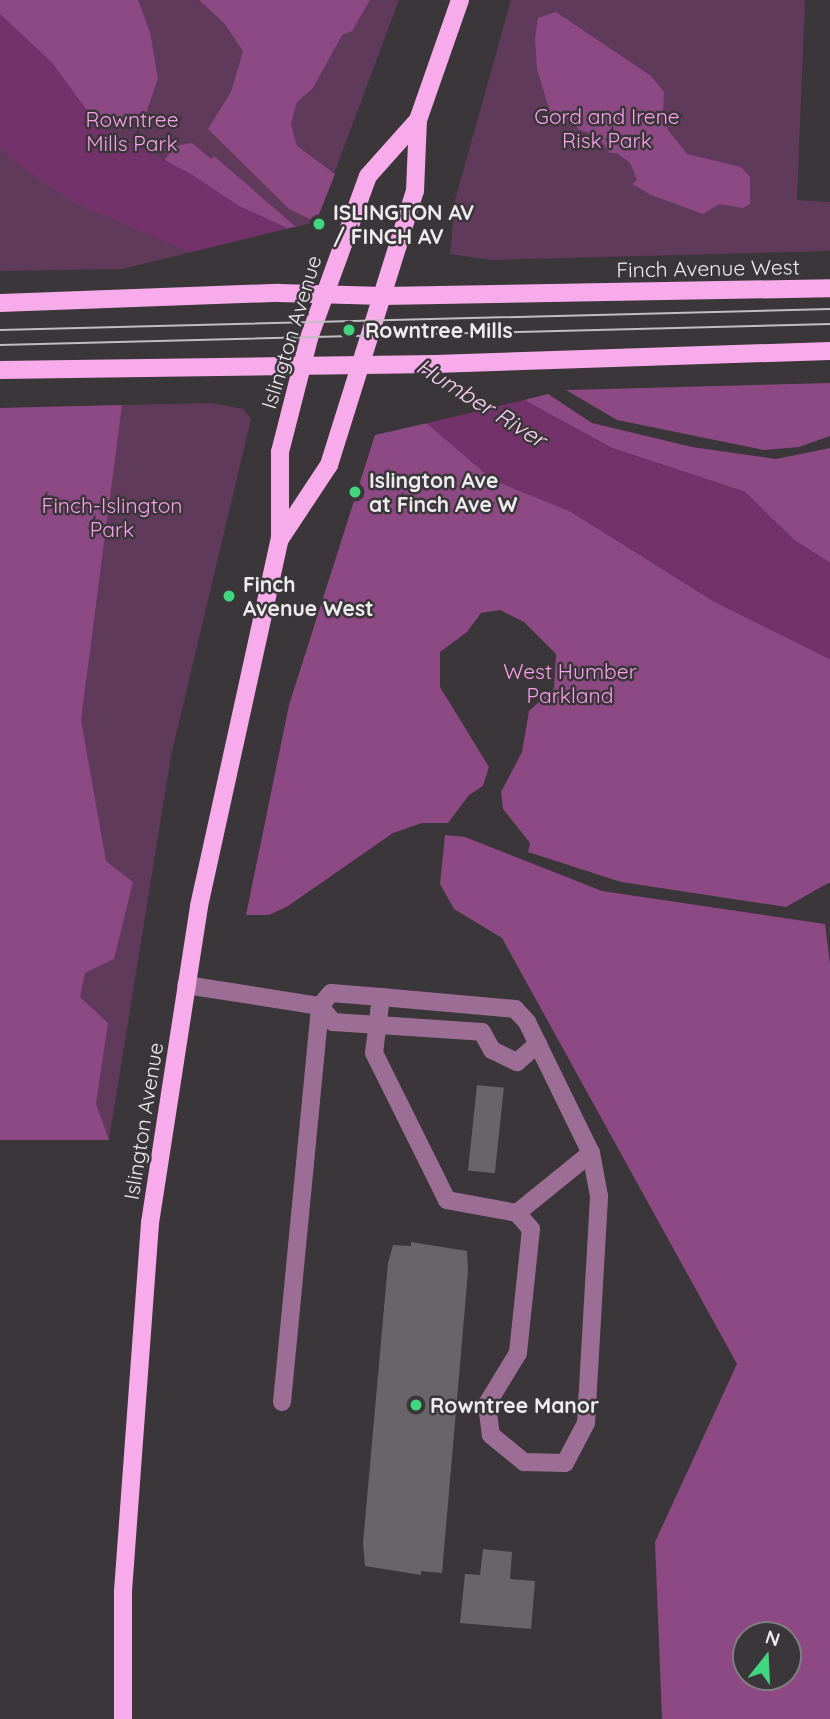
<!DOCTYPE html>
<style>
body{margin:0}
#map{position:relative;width:830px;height:1719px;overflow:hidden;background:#3a3639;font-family:Quicksand,sans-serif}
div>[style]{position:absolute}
.green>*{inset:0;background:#603a5a}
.forest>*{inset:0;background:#8c4983}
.water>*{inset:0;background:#73326a}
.pier>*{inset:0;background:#3a3639}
.building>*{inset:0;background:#696468;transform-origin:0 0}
.minor>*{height:18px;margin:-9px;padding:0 9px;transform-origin:9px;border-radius:9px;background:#9d6e95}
.major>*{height:18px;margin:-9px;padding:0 9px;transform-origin:9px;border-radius:9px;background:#f8abeb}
.tram>*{height:2px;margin:-1px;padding:0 1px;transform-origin:1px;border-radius:1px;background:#c1bec1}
.dots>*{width:19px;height:19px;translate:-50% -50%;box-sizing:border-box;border:4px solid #3a3639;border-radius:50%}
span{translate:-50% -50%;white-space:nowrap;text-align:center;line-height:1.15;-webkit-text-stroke:5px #3a3639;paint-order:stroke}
.park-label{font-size:21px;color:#fd9fee}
.poi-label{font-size:21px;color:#eeebee;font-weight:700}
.left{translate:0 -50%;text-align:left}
.street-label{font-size:21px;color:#eeebee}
.water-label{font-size:23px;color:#f7d1f0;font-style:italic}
.north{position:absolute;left:732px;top:1621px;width:70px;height:70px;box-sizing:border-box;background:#3a3639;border:2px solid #827e81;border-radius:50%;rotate:18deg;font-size:19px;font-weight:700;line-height:28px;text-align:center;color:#eeebee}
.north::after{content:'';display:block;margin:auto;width:24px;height:32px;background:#3fd77d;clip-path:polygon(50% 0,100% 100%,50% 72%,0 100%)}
</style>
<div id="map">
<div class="green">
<div style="clip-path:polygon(0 0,399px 0,316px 222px,122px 269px,0 271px)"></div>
<div style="clip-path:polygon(511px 0,805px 0,797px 200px,830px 202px,830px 251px,491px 260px,450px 254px,455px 200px)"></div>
<div style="clip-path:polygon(212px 403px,243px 409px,251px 419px,171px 756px,109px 1140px,0 1140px,0 408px)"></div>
</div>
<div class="forest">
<div style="clip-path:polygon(0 0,138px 0,150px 32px,158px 79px,146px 113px,99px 127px,52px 63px,0 14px)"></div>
<div style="clip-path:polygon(199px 0,370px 0,352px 31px,342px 35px,313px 88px,297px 102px,291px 124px,297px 146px,335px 174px,316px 222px,289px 209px,208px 129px,231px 92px,243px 51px,224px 23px)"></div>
<div style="clip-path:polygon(556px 12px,651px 76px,664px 92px,663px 115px,668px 130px,687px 154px,741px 167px,750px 177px,750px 204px,743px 208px,719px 204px,703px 214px,651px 195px,632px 184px,637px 180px,630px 163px,617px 153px,610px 153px,597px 136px,580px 130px,561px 113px,550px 112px,537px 69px,535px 39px,538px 18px)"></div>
<div style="clip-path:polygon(192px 143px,211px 159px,214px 156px,296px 227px,288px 229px,239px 206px,165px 160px,172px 147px)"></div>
<div style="clip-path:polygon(830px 383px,830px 436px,799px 447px,764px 450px,617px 420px,566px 390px)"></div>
<div style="clip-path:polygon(548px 394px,592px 423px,692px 447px,776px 459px,830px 448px,830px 563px,794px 540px,745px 492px,612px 448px,524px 400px)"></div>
<div style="clip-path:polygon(122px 405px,81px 720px,106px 861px,133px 882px,114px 959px,85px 973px,80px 997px,108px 1023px,96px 1104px,109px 1140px,0 1140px,0 408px)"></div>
<div style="clip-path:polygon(427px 423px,493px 480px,570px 511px,715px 602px,830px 659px,830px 882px,786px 907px,621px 882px,528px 852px,530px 843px,503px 809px,501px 792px,522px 752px,529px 711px,554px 688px,556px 654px,524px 622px,500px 610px,481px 613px,467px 632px,440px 652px,440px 687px,489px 767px,483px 786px,469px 795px,448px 823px,422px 823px,393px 833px,288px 906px,269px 915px,246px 915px,289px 705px,375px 435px)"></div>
<div style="clip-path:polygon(evenodd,445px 835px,465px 837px,602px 891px,825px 924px,830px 964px,830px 1719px,662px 1719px,655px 1542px,737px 1364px,502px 938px,454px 909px,440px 884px,445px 835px,746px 1635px,788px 1635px,788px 1677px,746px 1677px,746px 1635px)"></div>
</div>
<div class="water">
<div style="clip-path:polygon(0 14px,52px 63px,99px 127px,191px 174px,239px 206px,298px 233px,368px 290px,524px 400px,612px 448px,745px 492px,794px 540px,830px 563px,830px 659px,715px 602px,570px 511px,493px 480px,334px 344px,180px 248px,74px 203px,12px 160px,0 147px)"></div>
</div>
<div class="pier">
<div style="clip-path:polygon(294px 227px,371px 287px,528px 399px,423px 424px,332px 347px,184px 254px)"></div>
</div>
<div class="building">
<div style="left:477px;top:1085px;width:27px;height:86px;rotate:6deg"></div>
<div style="clip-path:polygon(411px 1242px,467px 1251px,468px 1272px,442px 1573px,421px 1571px,421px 1575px,365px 1566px,363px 1543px,388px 1263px,393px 1245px,411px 1246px)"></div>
<div style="clip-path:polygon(483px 1549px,512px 1552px,510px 1579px,535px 1581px,531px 1629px,460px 1623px,465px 1574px,480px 1575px)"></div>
</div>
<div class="minor">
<div style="left:186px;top:985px;width:136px;rotate:8.9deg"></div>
<div style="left:320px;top:1006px;width:21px;rotate:51deg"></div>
<div style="left:333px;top:1022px;width:149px;rotate:3.8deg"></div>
<div style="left:482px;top:1032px;width:21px;rotate:61deg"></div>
<div style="left:492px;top:1050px;width:28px;rotate:26deg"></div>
<div style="left:517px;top:1062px;width:28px;rotate:-41deg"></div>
<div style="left:517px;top:1213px;width:21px;rotate:49deg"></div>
<div style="left:531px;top:1229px;width:125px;rotate:96deg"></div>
<div style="left:518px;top:1353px;width:60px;rotate:121.3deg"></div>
<div style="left:487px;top:1404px;width:31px;rotate:83deg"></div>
<div style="left:491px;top:1435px;width:43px;rotate:39.3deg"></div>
<div style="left:524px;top:1462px;width:41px;rotate:1.4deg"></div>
<div style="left:565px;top:1463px;width:45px;rotate:-62.3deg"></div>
<div style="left:586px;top:1423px;width:227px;rotate:-86.7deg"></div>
<div style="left:599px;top:1196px;width:44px;rotate:-100.5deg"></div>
<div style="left:282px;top:1402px;width:398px;rotate:-84.5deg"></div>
<div style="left:320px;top:1006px;width:17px;rotate:-50deg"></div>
<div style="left:331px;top:993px;width:50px;rotate:4.6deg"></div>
<div style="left:381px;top:997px;width:135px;rotate:5.1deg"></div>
<div style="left:515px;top:1009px;width:18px;rotate:47deg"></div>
<div style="left:527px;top:1022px;width:146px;rotate:64deg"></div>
<div style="left:591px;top:1153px;width:95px;rotate:141deg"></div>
<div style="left:517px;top:1213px;width:71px;rotate:-169.5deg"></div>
<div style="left:447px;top:1200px;width:164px;rotate:-116.4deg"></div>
<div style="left:374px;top:1053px;width:56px;rotate:-82.9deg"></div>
</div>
<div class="major">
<div style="left:0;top:303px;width:279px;rotate:-2.1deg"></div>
<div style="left:279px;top:293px;width:104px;rotate:1.7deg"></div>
<div style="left:383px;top:296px;width:447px;rotate:-1deg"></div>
<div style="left:0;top:370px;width:435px;rotate:-0.8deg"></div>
<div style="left:435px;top:364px;width:395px;rotate:-1.9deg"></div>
<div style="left:280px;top:539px;width:89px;rotate:-56.5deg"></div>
<div style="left:329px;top:465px;width:287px;rotate:-72.6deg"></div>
<div style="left:415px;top:191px;width:71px;rotate:-87.6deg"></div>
<div style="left:418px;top:120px;width:127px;rotate:-70.7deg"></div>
<div style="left:123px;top:1719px;width:128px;rotate:-90deg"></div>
<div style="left:123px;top:1591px;width:369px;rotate:-85.8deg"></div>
<div style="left:150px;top:1223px;width:321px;rotate:-81.2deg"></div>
<div style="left:199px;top:906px;width:376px;rotate:-77.6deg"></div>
<div style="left:280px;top:539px;width:87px;rotate:-90deg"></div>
<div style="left:280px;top:452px;width:118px;rotate:-75.7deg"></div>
<div style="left:309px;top:338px;width:172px;rotate:-70deg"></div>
<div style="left:368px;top:176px;width:75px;rotate:-48.2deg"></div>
</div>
<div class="tram">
<div style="left:0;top:330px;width:830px;rotate:-1.45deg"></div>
<div style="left:0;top:345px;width:830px;rotate:-1.45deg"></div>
</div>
<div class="dots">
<div style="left:319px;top:224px;background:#3fd77d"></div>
<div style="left:349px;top:330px;background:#3fd77d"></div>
<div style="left:355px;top:492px;background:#3fd77d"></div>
<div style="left:229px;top:596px;background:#3fd77d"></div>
<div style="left:416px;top:1405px;background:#3fd77d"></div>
</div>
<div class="park-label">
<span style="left:607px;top:128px">Gord and Irene<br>Risk Park</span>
<span style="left:132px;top:131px">Rowntree<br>Mills Park</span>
<span style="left:112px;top:517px">Finch-Islington<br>Park</span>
<span style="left:570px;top:683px">West Humber<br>Parkland</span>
</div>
<div class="poi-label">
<span class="left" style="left:333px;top:224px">ISLINGTON AV<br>/ FINCH AV</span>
<span class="left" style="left:365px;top:330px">Rowntree Mills</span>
<span class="left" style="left:369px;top:492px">Islington Ave<br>at Finch Ave W</span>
<span class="left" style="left:243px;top:596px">Finch<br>Avenue West</span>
<span class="left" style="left:430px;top:1405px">Rowntree Manor</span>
</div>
<div class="street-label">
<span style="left:708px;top:268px;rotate:-1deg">Finch Avenue West</span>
<span style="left:291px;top:332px;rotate:-73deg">Islington Avenue</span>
<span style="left:143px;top:1121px;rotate:-81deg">Islington Avenue</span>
</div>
<div class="water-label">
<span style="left:481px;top:403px;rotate:32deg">Humber River</span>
</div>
<div class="north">N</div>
</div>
